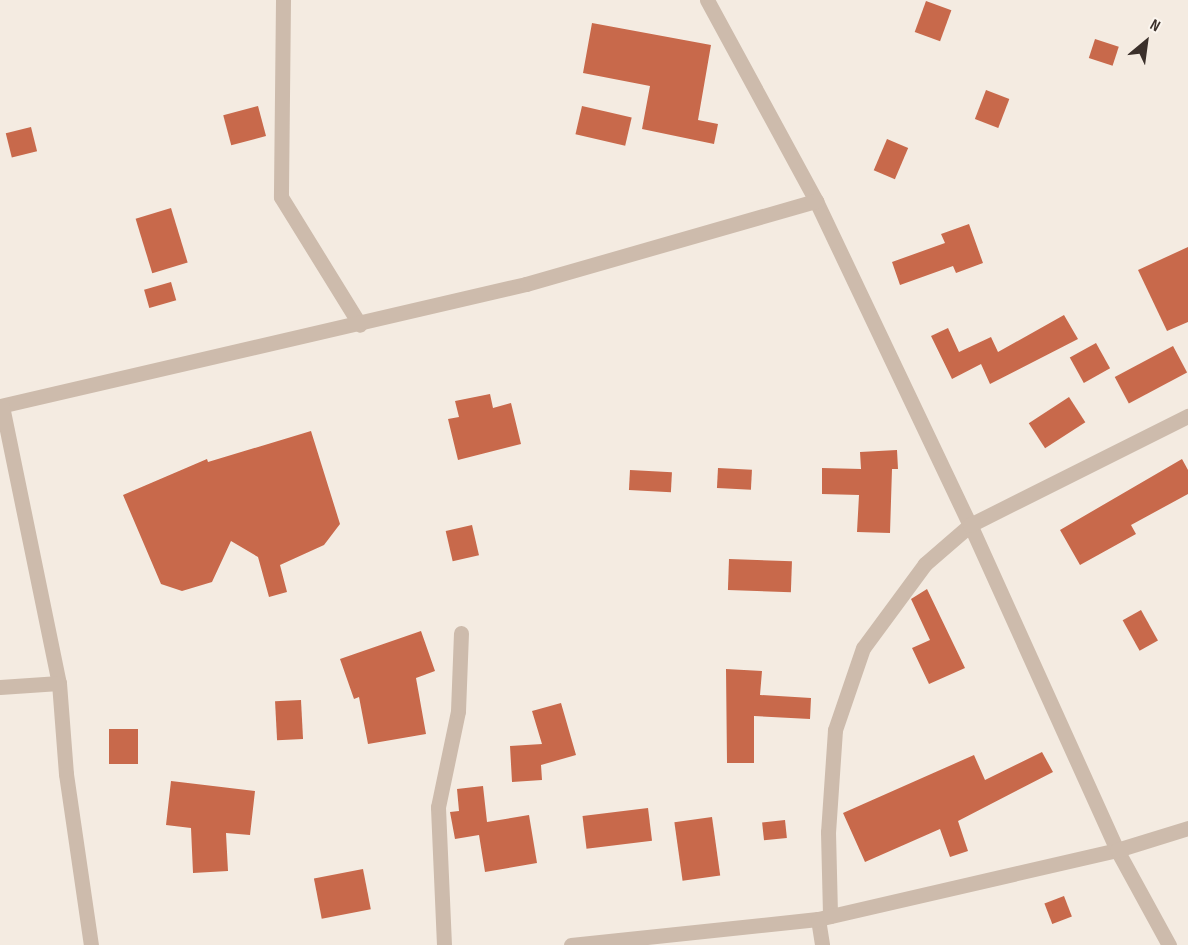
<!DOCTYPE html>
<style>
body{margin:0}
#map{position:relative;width:1188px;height:945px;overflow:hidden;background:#f4ebe1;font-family:"Sofia Sans Condensed",sans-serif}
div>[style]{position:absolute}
.building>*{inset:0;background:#c8694b;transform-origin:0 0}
.minor>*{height:15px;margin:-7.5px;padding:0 7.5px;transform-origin:7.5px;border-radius:7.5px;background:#cdbbac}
span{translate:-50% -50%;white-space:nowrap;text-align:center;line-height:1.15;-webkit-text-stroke:4.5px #fbf5ee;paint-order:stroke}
.north{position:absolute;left:1116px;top:12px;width:60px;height:60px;-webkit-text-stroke:4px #fbf5ee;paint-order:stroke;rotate:29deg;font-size:16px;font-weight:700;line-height:24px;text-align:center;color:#3b302b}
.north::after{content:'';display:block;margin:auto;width:21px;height:27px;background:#3b302b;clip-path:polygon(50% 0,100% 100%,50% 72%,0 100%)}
</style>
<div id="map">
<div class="building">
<div style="left:926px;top:1px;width:27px;height:33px;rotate:20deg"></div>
<div style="clip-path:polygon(592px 23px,711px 45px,698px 120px,718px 124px,714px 144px,642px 129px,650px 86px,583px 73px)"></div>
<div style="left:1095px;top:39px;width:25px;height:20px;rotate:18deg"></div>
<div style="left:986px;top:90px;width:25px;height:31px;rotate:21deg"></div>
<div style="left:258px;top:106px;width:31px;height:36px;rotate:75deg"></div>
<div style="left:582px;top:106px;width:51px;height:29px;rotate:13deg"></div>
<div style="left:31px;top:127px;width:25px;height:26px;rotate:76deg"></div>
<div style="left:887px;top:139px;width:23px;height:34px;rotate:23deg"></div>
<div style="left:171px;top:208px;width:57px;height:37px;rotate:73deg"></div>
<div style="clip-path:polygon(969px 224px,983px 263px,956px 273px,953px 266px,900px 285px,892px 262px,945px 243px,941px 234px)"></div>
<div style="clip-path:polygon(1188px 247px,1188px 322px,1167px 331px,1138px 270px)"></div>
<div style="left:171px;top:282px;width:19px;height:28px;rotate:74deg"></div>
<div style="clip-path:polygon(1064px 315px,1078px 339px,990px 384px,981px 364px,952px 379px,931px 336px,948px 328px,959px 352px,991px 337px,998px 352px)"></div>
<div style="left:1096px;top:343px;width:29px;height:30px;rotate:61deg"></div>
<div style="left:1173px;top:346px;width:30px;height:66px;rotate:62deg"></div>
<div style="clip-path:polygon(490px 394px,493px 408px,511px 403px,521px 444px,458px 460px,448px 419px,459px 417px,455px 401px)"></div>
<div style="left:1069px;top:397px;width:30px;height:48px;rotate:57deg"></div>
<div style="clip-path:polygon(311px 431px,340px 524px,324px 545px,280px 565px,287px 592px,269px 597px,258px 557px,231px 541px,212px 582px,182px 591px,161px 584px,123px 495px,207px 459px,208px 462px)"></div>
<div style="clip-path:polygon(897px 450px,898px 469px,892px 469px,890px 533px,857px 532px,859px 495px,822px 494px,822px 468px,861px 469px,860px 452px)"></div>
<div style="clip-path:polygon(1182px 459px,1188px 470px,1188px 494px,1131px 525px,1136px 534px,1080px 565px,1060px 530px)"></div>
<div style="left:718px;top:468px;width:34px;height:20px;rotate:3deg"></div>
<div style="left:630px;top:470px;width:42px;height:20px;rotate:3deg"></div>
<div style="left:472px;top:525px;width:31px;height:27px;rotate:77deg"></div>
<div style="left:729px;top:559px;width:63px;height:31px;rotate:2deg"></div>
<div style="clip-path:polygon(927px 589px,965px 668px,929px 684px,912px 648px,930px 640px,911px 599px)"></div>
<div style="left:1141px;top:610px;width:35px;height:21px;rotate:61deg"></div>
<div style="clip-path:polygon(421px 631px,435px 671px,416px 678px,426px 734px,368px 744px,359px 697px,354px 699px,340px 659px)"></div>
<div style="clip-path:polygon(726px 669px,762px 671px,760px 695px,811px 698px,810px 719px,754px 716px,754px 763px,727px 763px)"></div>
<div style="left:301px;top:700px;width:39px;height:26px;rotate:87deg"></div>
<div style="clip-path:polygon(561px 703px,576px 755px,541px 765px,542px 780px,512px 782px,510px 746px,542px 744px,532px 711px)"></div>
<div style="left:109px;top:729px;width:29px;height:35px"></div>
<div style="clip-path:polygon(1042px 752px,1053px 772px,958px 821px,968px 851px,950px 857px,940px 829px,865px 862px,843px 813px,974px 755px,985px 780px)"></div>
<div style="clip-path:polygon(171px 781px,255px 791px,250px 835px,226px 833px,228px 871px,193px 873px,191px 828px,166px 825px)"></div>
<div style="clip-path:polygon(483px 786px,487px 822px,529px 815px,537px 863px,485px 872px,479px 835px,455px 839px,450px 812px,459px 811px,457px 789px)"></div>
<div style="left:648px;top:808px;width:33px;height:66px;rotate:83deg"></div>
<div style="left:712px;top:817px;width:59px;height:38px;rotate:82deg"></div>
<div style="left:785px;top:820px;width:18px;height:23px;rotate:84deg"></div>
<div style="left:363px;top:869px;width:41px;height:50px;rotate:79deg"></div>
<div style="left:1064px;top:896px;width:22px;height:21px;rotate:69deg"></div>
</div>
<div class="minor">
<div style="left:283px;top:0;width:197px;rotate:90.6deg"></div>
<div style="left:281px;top:197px;width:150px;rotate:58.3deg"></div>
<div style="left:707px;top:0;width:229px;rotate:61.5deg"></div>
<div style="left:816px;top:201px;width:359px;rotate:64.6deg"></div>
<div style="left:970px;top:525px;width:60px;rotate:139.1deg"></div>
<div style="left:925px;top:564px;width:104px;rotate:126.4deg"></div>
<div style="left:863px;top:648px;width:87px;rotate:108.9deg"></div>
<div style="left:835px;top:730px;width:102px;rotate:93.9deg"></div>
<div style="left:828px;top:832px;width:84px;rotate:88.6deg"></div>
<div style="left:0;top:406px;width:540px;rotate:-13.06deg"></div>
<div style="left:526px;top:284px;width:302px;rotate:-16deg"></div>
<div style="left:2px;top:406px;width:283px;rotate:78.4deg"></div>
<div style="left:59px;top:683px;width:91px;rotate:85.6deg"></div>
<div style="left:66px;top:774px;width:173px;rotate:81.7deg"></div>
<div style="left:0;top:687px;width:59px;rotate:-3.9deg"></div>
<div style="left:818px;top:919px;width:26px;rotate:81deg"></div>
<div style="left:444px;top:945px;width:138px;rotate:-92.5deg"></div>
<div style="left:438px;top:807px;width:98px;rotate:-78.2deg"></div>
<div style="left:458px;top:711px;width:78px;rotate:-87.8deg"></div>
<div style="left:571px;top:945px;width:248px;rotate:-6deg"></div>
<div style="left:818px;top:919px;width:307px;rotate:-13deg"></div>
<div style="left:1117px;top:850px;width:357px;rotate:-114.3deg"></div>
<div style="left:970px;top:525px;width:244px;rotate:-26.6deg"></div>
<div style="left:1169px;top:945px;width:108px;rotate:-118.7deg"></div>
<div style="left:1117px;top:850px;width:74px;rotate:-17.2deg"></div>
</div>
<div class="north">N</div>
</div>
